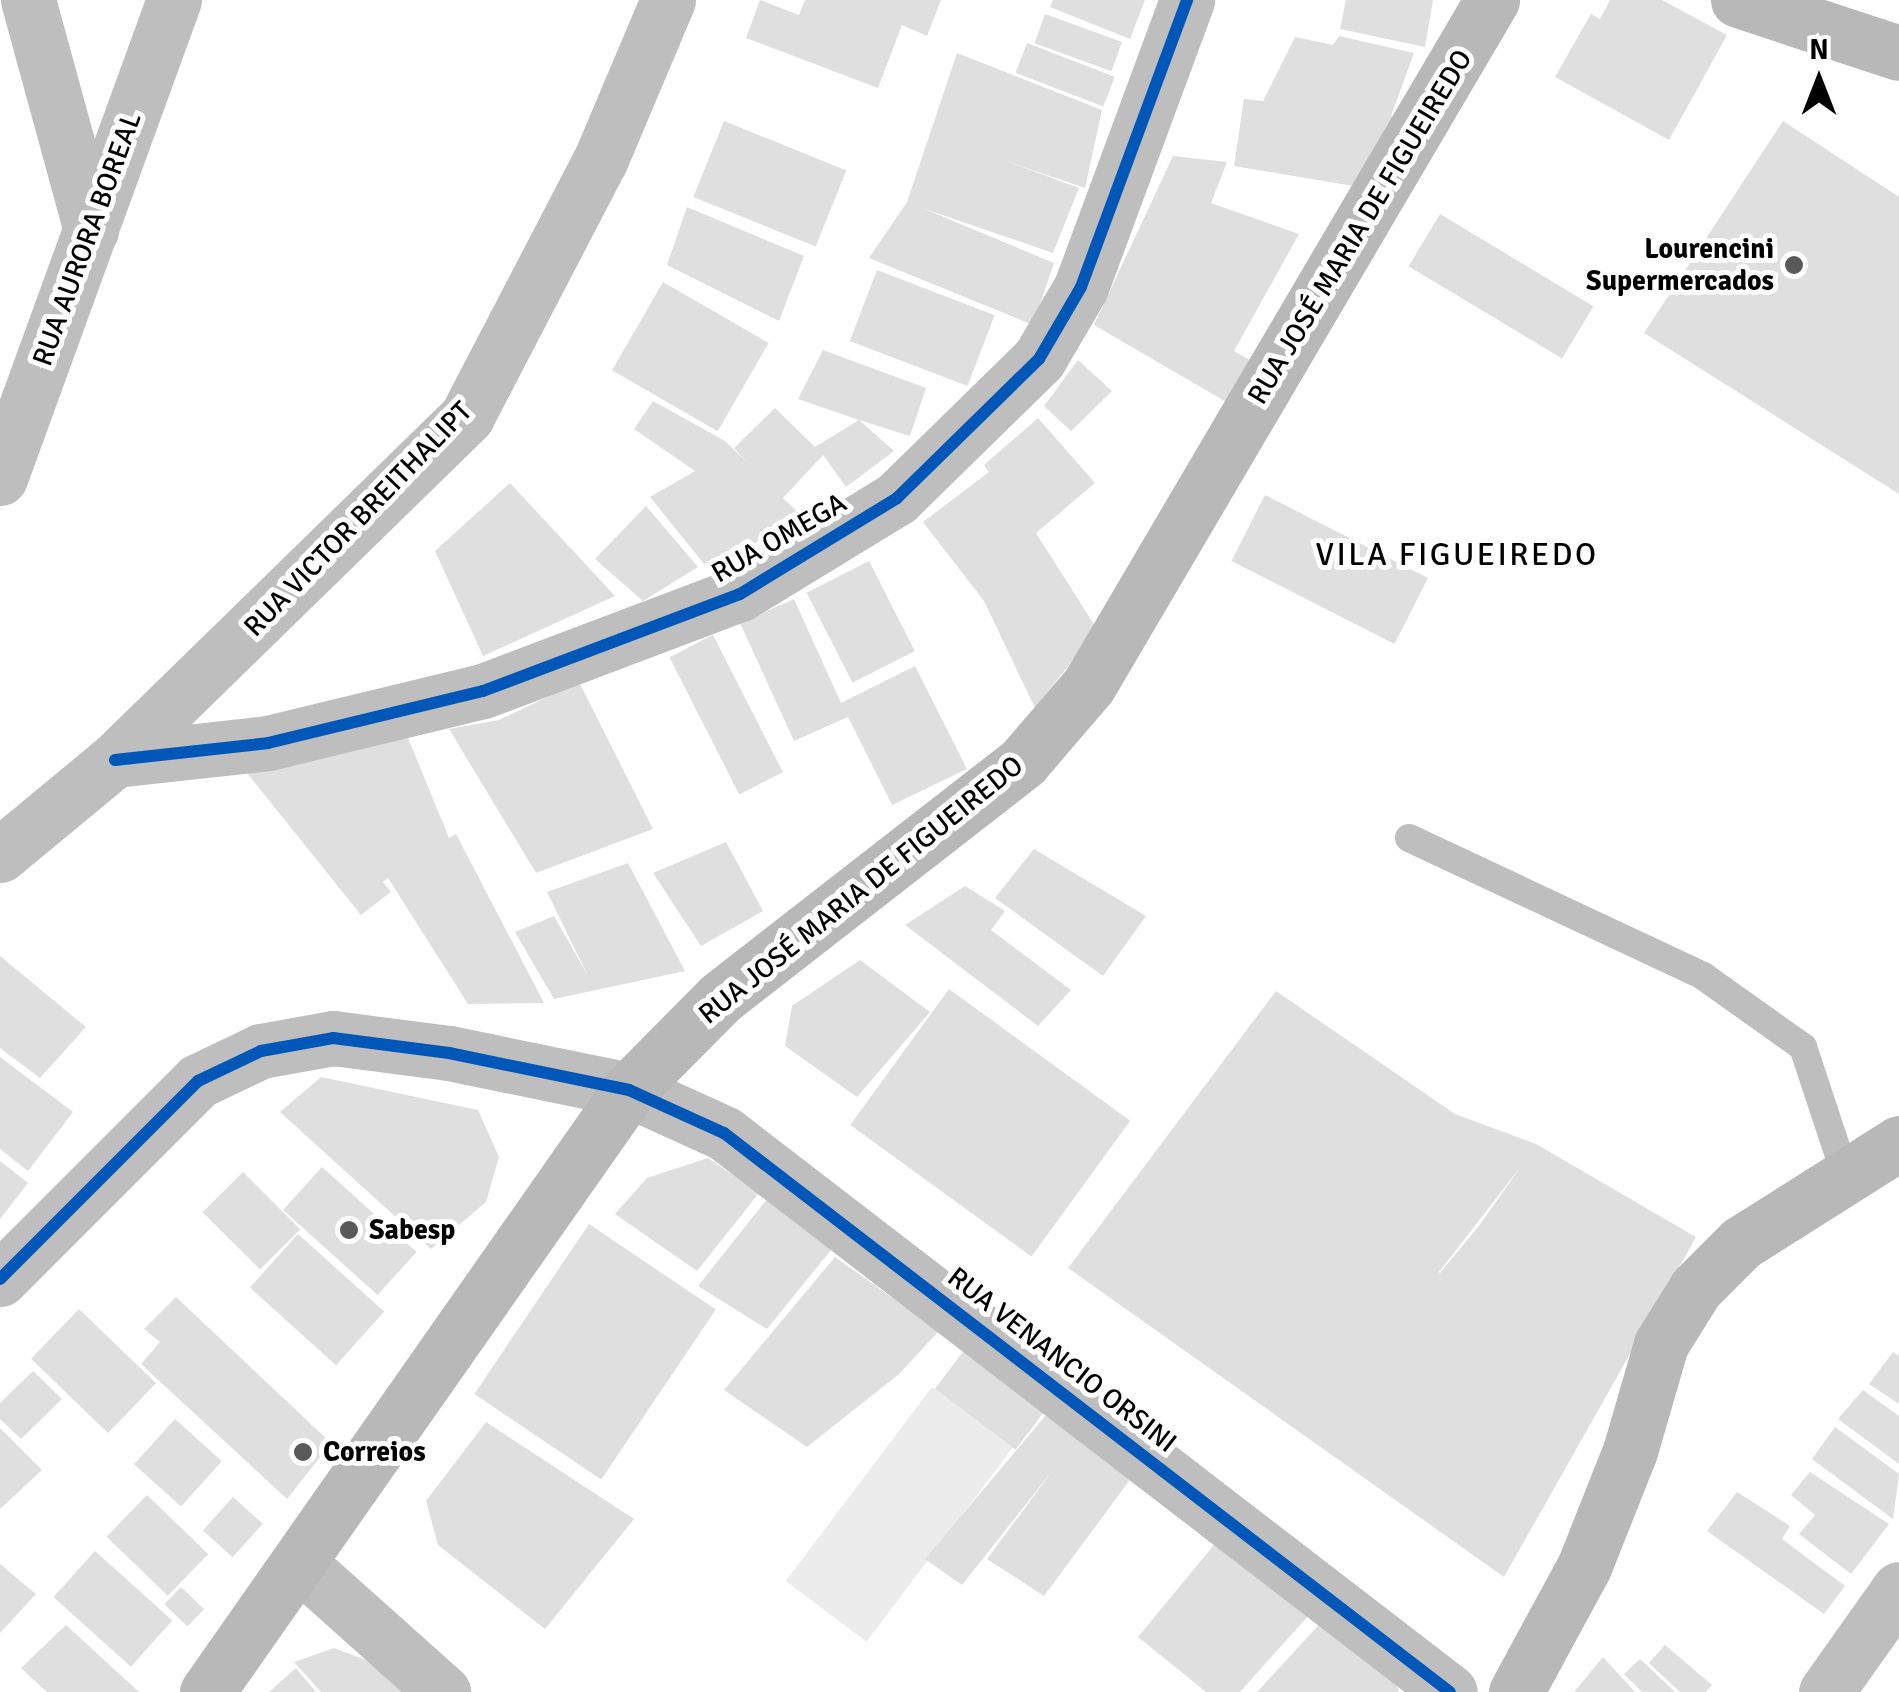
<!DOCTYPE html>
<meta charset="utf-8">
<style>
body{margin:0}
#map{position:relative;width:1899px;height:1692px;overflow:hidden;background:#fff;font-family:Signika,sans-serif}
div>[style]{position:absolute}
.green>*{inset:0;background:#ececec;transform-origin:0 0}
.building>*{inset:0;background:#dfdfdf;transform-origin:0 0}
.lane>*{height:28px;margin:-14px;padding:0 14px;transform-origin:14px;border-radius:14px;background:#bebebe}
.street>*{height:55px;margin:-27.5px;padding:0 27.5px;transform-origin:27.5px;border-radius:27.5px;background:#bebebe}
.secondary>*{height:55px;margin:-27.5px;padding:0 27.5px;transform-origin:27.5px;border-radius:27.5px;background:#b8b8b8}
.cycleway>*{height:12px;margin:-6px;padding:0 6px;transform-origin:6px;border-radius:6px;background:#0057b8}
.dots>*{width:28px;height:28px;translate:-50% -50%;box-sizing:border-box;border:5px solid #fff;border-radius:50%}
span{translate:-50% -50%;white-space:nowrap;text-align:center;line-height:1.15;-webkit-text-stroke:10px #fff;paint-order:stroke}
.street-label{font-size:28px;color:#000}
.poi-label{font-size:28px;color:#000;font-weight:700}
.right{translate:-100% -50%;text-align:right}
.left{translate:0 -50%;text-align:left}
.quarter-label{font-size:32px;color:#000;letter-spacing:2.5px}
.north{position:absolute;left:1769px;top:30px;width:100px;height:100px;-webkit-text-stroke:8px #fff;paint-order:stroke;rotate:0deg;font-size:28px;font-weight:700;line-height:40px;text-align:center;color:#000}
.north::after{content:'';display:block;margin:auto;width:35px;height:45px;background:#000;clip-path:polygon(50% 0,100% 100%,50% 72%,0 100%)}
</style>
<div id="map">
<div class="green">
<div style="left:932px;top:1387px;width:101px;height:243px;rotate:37deg"></div>
</div>
<div class="building">
<div style="clip-path:polygon(760px 0,799px 15px,805px 0,941px 0,927px 36px,902px 25px,878px 88px,746px 38px)"></div>
<div style="clip-path:polygon(1053px 0,1145px 0,1130px 39px,1050px 7px)"></div>
<div style="clip-path:polygon(1346px 0,1433px 0,1425px 47px,1340px 29px)"></div>
<div style="clip-path:polygon(1610px 0,1662px 0,1727px 35px,1669px 140px,1555px 77px,1591px 14px,1600px 19px)"></div>
<div style="left:1045px;top:14px;width:82px;height:31px;rotate:20deg"></div>
<div style="clip-path:polygon(1339px 36px,1414px 53px,1391px 116px,1399px 117px,1365px 188px,1234px 166px,1244px 99px,1263px 101px,1295px 37px,1333px 45px)"></div>
<div style="left:1027px;top:43px;width:94px;height:32px;rotate:21deg"></div>
<div style="clip-path:polygon(957px 53px,1102px 110px,1085px 188px,1003px 160px,1079px 188px,1053px 253px,922px 208px,1054px 263px,1033px 325px,869px 258px,907px 202px)"></div>
<div style="left:724px;top:121px;width:132px;height:82px;rotate:22deg"></div>
<div style="clip-path:polygon(1783px 121px,1899px 197px,1899px 494px,1644px 333px)"></div>
<div style="clip-path:polygon(1173px 156px,1227px 162px,1211px 203px,1299px 234px,1234px 351px,1253px 362px,1228px 403px,1094px 325px)"></div>
<div style="clip-path:polygon(687px 207px,804px 256px,779px 321px,667px 265px)"></div>
<div style="left:1440px;top:214px;width:179px;height:61px;rotate:31deg"></div>
<div style="left:877px;top:270px;width:126px;height:76px;rotate:21deg"></div>
<div style="left:663px;top:282px;width:122px;height:102px;rotate:30deg"></div>
<div style="clip-path:polygon(823px 350px,926px 388px,910px 436px,859px 420px,894px 451px,846px 487px,823px 455px,783px 498px,807px 521px,704px 564px,650px 497px,695px 471px,634px 429px,653px 401px,725px 441px,747px 462px,734px 448px,775px 408px,815px 447px,859px 420px,798px 399px)"></div>
<div style="clip-path:polygon(1078px 360px,1112px 391px,1071px 431px,1044px 406px)"></div>
<div style="clip-path:polygon(1038px 418px,1095px 483px,1036px 533px,1097px 629px,1035px 708px,984px 601px,923px 522px,989px 472px,984px 465px)"></div>
<div style="clip-path:polygon(510px 483px,615px 596px,483px 656px,435px 551px)"></div>
<div style="left:1265px;top:495px;width:183px;height:74px;rotate:27deg"></div>
<div style="clip-path:polygon(646px 506px,698px 567px,643px 601px,595px 559px)"></div>
<div style="left:869px;top:561px;width:101px;height:70px;rotate:63deg"></div>
<div style="clip-path:polygon(794px 599px,841px 703px,915px 666px,967px 769px,892px 805px,848px 717px,794px 741px,740px 623px)"></div>
<div style="left:713px;top:635px;width:154px;height:49px;rotate:63deg"></div>
<div style="clip-path:polygon(579px 682px,653px 829px,536px 873px,449px 729px,499px 720px)"></div>
<div style="clip-path:polygon(406px 733px,449px 838px,456px 834px,544px 1003px,468px 1004px,388px 878px,383px 882px,391px 892px,361px 915px,243px 768px)"></div>
<div style="clip-path:polygon(726px 842px,763px 911px,701px 946px,653px 873px)"></div>
<div style="clip-path:polygon(1034px 849px,1146px 916px,1103px 976px,995px 898px)"></div>
<div style="clip-path:polygon(628px 863px,685px 971px,554px 999px,515px 932px,554px 916px,588px 976px,547px 892px)"></div>
<div style="clip-path:polygon(965px 886px,1005px 911px,991px 930px,1071px 990px,1038px 1026px,905px 925px)"></div>
<div style="clip-path:polygon(0 956px,86px 1027px,40px 1078px,0 1048px)"></div>
<div style="clip-path:polygon(860px 960px,930px 1012px,857px 1097px,785px 1046px,792px 1006px)"></div>
<div style="left:949px;top:989px;width:224px;height:168px;rotate:36deg"></div>
<div style="clip-path:polygon(evenodd,1276px 991px,1455px 1114px,1536px 1144px,1696px 1237px,1504px 1577px,1068px 1268px,1276px 991px,1522px 1165px,1478px 1227px,1440px 1273px,1439px 1272px,1522px 1165px)"></div>
<div style="clip-path:polygon(0 1057px,73px 1112px,28px 1171px,0 1149px)"></div>
<div style="clip-path:polygon(321px 1077px,478px 1110px,499px 1157px,486px 1202px,431px 1249px,280px 1112px)"></div>
<div style="clip-path:polygon(708px 1158px,759px 1193px,697px 1271px,615px 1214px,647px 1178px)"></div>
<div style="clip-path:polygon(0 1161px,28px 1183px,0 1219px)"></div>
<div style="left:322px;top:1167px;width:127px;height:58px;rotate:42deg"></div>
<div style="left:243px;top:1172px;width:81px;height:57px;rotate:45deg"></div>
<div style="clip-path:polygon(767px 1199px,835px 1245px,767px 1329px,698px 1286px)"></div>
<div style="left:589px;top:1224px;width:153px;height:205px;rotate:34deg"></div>
<div style="left:298px;top:1234px;width:116px;height:72px;rotate:42deg"></div>
<div style="clip-path:polygon(835px 1257px,939px 1331px,899px 1374px,807px 1447px,724px 1390px)"></div>
<div style="clip-path:polygon(176px 1297px,331px 1443px,287px 1499px,141px 1364px,160px 1342px,144px 1329px)"></div>
<div style="left:79px;top:1309px;width:107px;height:69px;rotate:44deg"></div>
<div style="left:971px;top:1341px;width:101px;height:60px;rotate:37deg"></div>
<div style="clip-path:polygon(1893px 1352px,1899px 1356px,1899px 1404px,1869px 1384px)"></div>
<div style="clip-path:polygon(33px 1371px,62px 1399px,21px 1439px,0 1419px,0 1403px)"></div>
<div style="clip-path:polygon(1863px 1390px,1899px 1416px,1899px 1464px,1838px 1419px)"></div>
<div style="clip-path:polygon(1056px 1403px,1138px 1469px,1044px 1596px,987px 1559px,1053px 1470px,962px 1585px,925px 1559px)"></div>
<div style="left:175px;top:1419px;width:63px;height:61px;rotate:42deg"></div>
<div style="clip-path:polygon(486px 1422px,634px 1519px,545px 1629px,438px 1545px,426px 1501px)"></div>
<div style="clip-path:polygon(1835px 1427px,1899px 1474px,1893px 1519px,1812px 1459px)"></div>
<div style="clip-path:polygon(0 1428px,42px 1470px,0 1509px)"></div>
<div style="clip-path:polygon(1810px 1472px,1889px 1524px,1851px 1574px,1799px 1534px,1815px 1515px,1791px 1495px)"></div>
<div style="clip-path:polygon(1737px 1492px,1790px 1526px,1782px 1539px,1845px 1586px,1824px 1614px,1707px 1531px)"></div>
<div style="left:147px;top:1495px;width:85px;height:58px;rotate:44deg"></div>
<div style="left:233px;top:1497px;width:40px;height:45px;rotate:42deg"></div>
<div style="clip-path:polygon(1227px 1529px,1319px 1604px,1240px 1692px,1206px 1692px,1138px 1637px)"></div>
<div style="left:95px;top:1551px;width:104px;height:62px;rotate:42deg"></div>
<div style="clip-path:polygon(0 1564px,36px 1594px,0 1633px)"></div>
<div style="left:181px;top:1587px;width:32px;height:24px;rotate:44deg"></div>
<div style="clip-path:polygon(1328px 1615px,1391px 1663px,1399px 1692px,1257px 1692px)"></div>
<div style="clip-path:polygon(66px 1625px,139px 1692px,47px 1692px,21px 1668px)"></div>
<div style="clip-path:polygon(1665px 1645px,1712px 1685px,1706px 1692px,1680px 1692px,1649px 1663px)"></div>
<div style="clip-path:polygon(334px 1648px,371px 1662px,403px 1692px,321px 1692px,294px 1662px)"></div>
<div style="clip-path:polygon(1603px 1657px,1635px 1692px,1574px 1692px)"></div>
<div style="clip-path:polygon(1640px 1659px,1675px 1692px,1642px 1692px,1624px 1674px)"></div>
<div style="clip-path:polygon(296px 1668px,316px 1692px,269px 1692px)"></div>
</div>
<div class="lane">
<div style="left:1409px;top:838px;width:325px;rotate:25.1deg"></div>
<div style="left:1703px;top:976px;width:123px;rotate:35.4deg"></div>
<div style="left:1803px;top:1047px;width:134px;rotate:71.7deg"></div>
</div>
<div class="street">
<div style="left:28px;top:0;width:239px;rotate:74.7deg"></div>
<div style="left:0;top:478px;width:509px;rotate:-70deg"></div>
<div style="left:115px;top:760px;width:154px;rotate:-6.3deg"></div>
<div style="left:268px;top:743px;width:221px;rotate:-13.6deg"></div>
<div style="left:483px;top:691px;width:275px;rotate:-20.7deg"></div>
<div style="left:740px;top:594px;width:184px;rotate:-31.4deg"></div>
<div style="left:897px;top:498px;width:199px;rotate:-44.4deg"></div>
<div style="left:1039px;top:359px;width:83px;rotate:-59.7deg"></div>
<div style="left:1081px;top:287px;width:306px;rotate:-69.7deg"></div>
<div style="left:0;top:855px;width:149px;rotate:-39.6deg"></div>
<div style="left:115px;top:760px;width:492px;rotate:-44.3deg"></div>
<div style="left:467px;top:416px;width:288px;rotate:-62.5deg"></div>
<div style="left:600px;top:161px;width:175px;rotate:-67.1deg"></div>
<div style="left:0;top:1279px;width:280px;rotate:-45deg"></div>
<div style="left:198px;top:1081px;width:70px;rotate:-25.5deg"></div>
<div style="left:261px;top:1051px;width:73px;rotate:-10.2deg"></div>
<div style="left:333px;top:1038px;width:117px;rotate:7.4deg"></div>
<div style="left:449px;top:1053px;width:184px;rotate:11.6deg"></div>
<div style="left:629px;top:1090px;width:104px;rotate:24.4deg"></div>
<div style="left:724px;top:1133px;width:916px;rotate:37.6deg"></div>
<div style="left:301px;top:1565px;width:191px;rotate:41.8deg"></div>
<div style="left:1826px;top:1692px;width:126px;rotate:-54.7deg"></div>
</div>
<div class="secondary">
<div style="left:1738px;top:0;width:169px;rotate:18.2deg"></div>
<div style="left:207px;top:1692px;width:735px;rotate:-54.97deg"></div>
<div style="left:629px;top:1090px;width:129px;rotate:-45.3deg"></div>
<div style="left:720px;top:998px;width:384px;rotate:-37.9deg"></div>
<div style="left:1023px;top:762px;width:101px;rotate:-49.4deg"></div>
<div style="left:1089px;top:685px;width:795px;rotate:-59.53deg"></div>
<div style="left:1516px;top:1692px;width:142px;rotate:-61.5deg"></div>
<div style="left:1584px;top:1567px;width:125px;rotate:-68.4deg"></div>
<div style="left:1630px;top:1451px;width:111px;rotate:-73.8deg"></div>
<div style="left:1661px;top:1344px;width:66px;rotate:-58deg"></div>
<div style="left:1696px;top:1288px;width:64px;rotate:-45deg"></div>
<div style="left:1741px;top:1243px;width:187px;rotate:-32.3deg"></div>
</div>
<div class="cycleway">
<div style="left:115px;top:760px;width:154px;rotate:-6.3deg"></div>
<div style="left:268px;top:743px;width:221px;rotate:-13.6deg"></div>
<div style="left:483px;top:691px;width:275px;rotate:-20.7deg"></div>
<div style="left:740px;top:594px;width:184px;rotate:-31.4deg"></div>
<div style="left:897px;top:498px;width:199px;rotate:-44.4deg"></div>
<div style="left:1039px;top:359px;width:83px;rotate:-59.7deg"></div>
<div style="left:1081px;top:287px;width:306px;rotate:-69.7deg"></div>
<div style="left:0;top:1279px;width:280px;rotate:-45deg"></div>
<div style="left:198px;top:1081px;width:70px;rotate:-25.5deg"></div>
<div style="left:261px;top:1051px;width:73px;rotate:-10.2deg"></div>
<div style="left:333px;top:1038px;width:117px;rotate:7.4deg"></div>
<div style="left:449px;top:1053px;width:184px;rotate:11.6deg"></div>
<div style="left:629px;top:1090px;width:104px;rotate:24.4deg"></div>
<div style="left:724px;top:1133px;width:916px;rotate:37.6deg"></div>
</div>
<div class="dots">
<div style="left:1794px;top:265px;background:#595959"></div>
<div style="left:349px;top:1230px;background:#595959"></div>
<div style="left:303px;top:1452px;background:#595959"></div>
</div>
<div class="street-label">
<span style="left:1360px;top:227px;rotate:-59deg">RUA JOSÉ MARIA DE FIGUEIREDO</span>
<span style="left:87px;top:239px;rotate:-70deg">RUA AURORA BOREAL</span>
<span style="left:358px;top:519px;rotate:-46deg">RUA VICTOR BREITHALIPT</span>
<span style="left:779px;top:538px;rotate:-30deg">RUA OMEGA</span>
<span style="left:861px;top:890px;rotate:-39deg">RUA JOSÉ MARIA DE FIGUEIREDO</span>
<span style="left:1062px;top:1360px;rotate:38deg">RUA VENANCIO ORSINI</span>
</div>
<div class="poi-label">
<span class="right" style="left:1774px;top:265px">Lourencini<br>Supermercados</span>
<span class="left" style="left:369px;top:1230px">Sabesp</span>
<span class="left" style="left:323px;top:1452px">Correios</span>
</div>
<div class="quarter-label">
<span style="left:1457px;top:555px">VILA FIGUEIREDO</span>
</div>
<div class="north">N</div>
</div>
